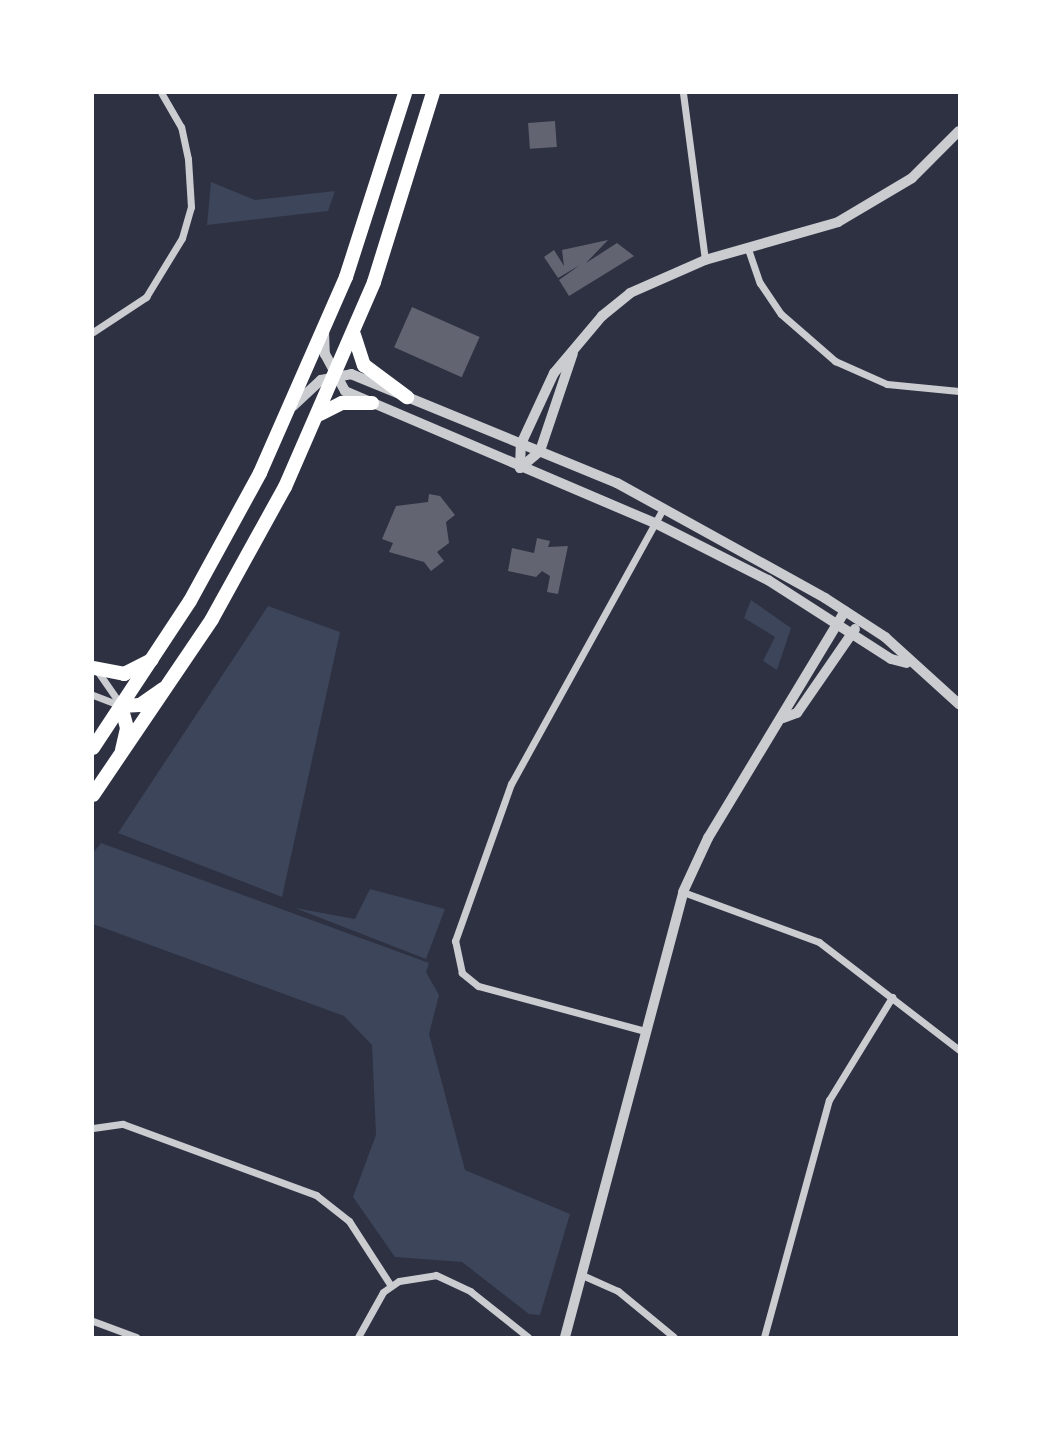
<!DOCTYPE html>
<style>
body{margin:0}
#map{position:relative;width:1052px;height:1430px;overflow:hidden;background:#2d3142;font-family:"Open Sans",sans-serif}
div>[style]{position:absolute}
.green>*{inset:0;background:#3c4559}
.building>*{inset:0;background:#626471;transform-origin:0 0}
.minor>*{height:7px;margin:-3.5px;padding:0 3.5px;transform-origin:3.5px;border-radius:3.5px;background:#caccd0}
.tertiary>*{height:10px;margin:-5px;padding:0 5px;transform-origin:5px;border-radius:5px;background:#caccd0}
.primary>*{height:14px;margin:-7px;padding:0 7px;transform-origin:7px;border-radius:7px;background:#fff}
span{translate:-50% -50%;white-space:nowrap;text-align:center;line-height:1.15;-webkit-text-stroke:7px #fff;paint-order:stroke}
.frame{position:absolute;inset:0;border:94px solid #fff;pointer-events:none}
</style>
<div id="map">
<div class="green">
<div style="clip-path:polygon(211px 182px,255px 200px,335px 191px,328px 211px,207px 225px)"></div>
<div style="clip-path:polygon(751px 600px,791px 628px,777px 670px,763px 661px,775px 637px,744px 618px)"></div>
<div style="clip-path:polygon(268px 606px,340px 632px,282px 897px,118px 833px)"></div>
<div style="clip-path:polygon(101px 843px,429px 963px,426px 972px,439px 995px,429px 1034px,465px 1170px,570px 1214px,540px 1315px,529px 1314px,462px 1262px,395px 1257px,353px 1197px,376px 1135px,372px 1045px,344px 1016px,93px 924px,93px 853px)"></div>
<div style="clip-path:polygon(370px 889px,445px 909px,426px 959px,295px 908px,355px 919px)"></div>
</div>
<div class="building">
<div style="left:555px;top:121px;width:26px;height:27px;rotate:86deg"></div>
<div style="clip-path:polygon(608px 240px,586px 263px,617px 243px,634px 256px,569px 296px,559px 280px,580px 265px,558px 278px,544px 257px,554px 250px,564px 266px,562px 250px)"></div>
<div style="left:412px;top:307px;width:74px;height:44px;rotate:24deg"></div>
<div style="clip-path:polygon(429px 494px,440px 496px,455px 515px,446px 522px,449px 543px,437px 552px,444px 561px,431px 571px,424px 562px,389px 552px,393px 543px,382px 539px,396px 506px,428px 502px)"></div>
<div style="clip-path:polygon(537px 538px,550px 541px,548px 547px,568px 546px,558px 594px,547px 592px,550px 576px,542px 571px,536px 577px,508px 571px,512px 548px,534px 553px)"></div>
</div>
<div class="minor">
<div style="left:683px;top:93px;width:168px;rotate:82.5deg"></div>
<div style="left:748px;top:249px;width:36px;rotate:71deg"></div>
<div style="left:760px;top:283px;width:37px;rotate:56deg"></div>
<div style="left:781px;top:314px;width:72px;rotate:41deg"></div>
<div style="left:835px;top:361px;width:57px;rotate:23.9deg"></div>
<div style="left:887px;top:384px;width:72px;rotate:5.6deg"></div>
<div style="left:93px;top:332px;width:64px;rotate:-33.4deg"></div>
<div style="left:146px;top:297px;width:69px;rotate:-58.6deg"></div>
<div style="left:182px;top:238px;width:32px;rotate:-74deg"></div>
<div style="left:191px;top:207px;width:48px;rotate:-93.6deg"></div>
<div style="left:188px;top:159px;width:33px;rotate:-102deg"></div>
<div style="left:181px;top:127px;width:39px;rotate:-120deg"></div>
<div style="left:96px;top:669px;width:44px;rotate:55.2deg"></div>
<div style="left:93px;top:695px;width:30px;rotate:21deg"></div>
<div style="left:683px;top:892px;width:145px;rotate:20.2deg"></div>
<div style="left:819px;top:942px;width:177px;rotate:37.6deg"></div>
<div style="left:645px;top:1031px;width:173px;rotate:-164.9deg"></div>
<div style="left:478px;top:986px;width:21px;rotate:-141deg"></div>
<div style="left:462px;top:973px;width:33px;rotate:-102deg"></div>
<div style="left:455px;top:941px;width:167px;rotate:-70.4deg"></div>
<div style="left:511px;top:784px;width:314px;rotate:-61.1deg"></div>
<div style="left:93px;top:1128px;width:30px;rotate:-8deg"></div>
<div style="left:123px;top:1124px;width:206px;rotate:20.2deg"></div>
<div style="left:316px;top:1195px;width:42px;rotate:38.2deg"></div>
<div style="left:349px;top:1221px;width:77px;rotate:57.1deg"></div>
<div style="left:582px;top:1275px;width:39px;rotate:24deg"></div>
<div style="left:618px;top:1291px;width:72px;rotate:39.4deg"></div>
<div style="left:93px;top:1321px;width:46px;rotate:20.4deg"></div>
<div style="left:358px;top:1337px;width:51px;rotate:-60.9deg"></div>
<div style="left:383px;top:1292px;width:19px;rotate:-35deg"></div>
<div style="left:399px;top:1281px;width:37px;rotate:-9deg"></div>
<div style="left:436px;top:1275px;width:38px;rotate:25deg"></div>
<div style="left:470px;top:1291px;width:74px;rotate:38.4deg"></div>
<div style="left:764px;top:1337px;width:246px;rotate:-74.7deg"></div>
<div style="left:829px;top:1100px;width:121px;rotate:-58.5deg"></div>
</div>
<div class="tertiary">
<div style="left:324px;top:331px;width:23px;rotate:88deg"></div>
<div style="left:325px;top:354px;width:42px;rotate:61.6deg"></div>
<div style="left:345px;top:391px;width:337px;rotate:23.1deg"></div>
<div style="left:655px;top:523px;width:127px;rotate:26.8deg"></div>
<div style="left:768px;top:580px;width:146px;rotate:32.7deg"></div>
<div style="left:891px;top:659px;width:16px;rotate:14deg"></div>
<div style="left:293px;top:406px;width:38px;rotate:-43deg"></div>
<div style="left:321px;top:380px;width:31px;rotate:-11deg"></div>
<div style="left:351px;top:374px;width:287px;rotate:22.3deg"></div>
<div style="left:617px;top:483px;width:238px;rotate:28.9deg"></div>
<div style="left:825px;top:598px;width:72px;rotate:33deg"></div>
<div style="left:885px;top:637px;width:100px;rotate:42.2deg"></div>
<div style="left:520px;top:468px;width:24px;rotate:-88deg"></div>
<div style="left:521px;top:444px;width:78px;rotate:-65.1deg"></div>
<div style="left:554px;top:373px;width:75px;rotate:-49.9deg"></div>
<div style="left:602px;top:316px;width:36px;rotate:-39deg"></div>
<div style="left:630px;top:293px;width:82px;rotate:-23.7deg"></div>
<div style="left:705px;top:260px;width:138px;rotate:-15.9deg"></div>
<div style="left:838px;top:222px;width:86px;rotate:-30.7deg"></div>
<div style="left:912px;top:178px;width:66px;rotate:-45deg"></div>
<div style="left:520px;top:468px;width:26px;rotate:-40deg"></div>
<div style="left:540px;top:451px;width:103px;rotate:-71.4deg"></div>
<div style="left:783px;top:718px;width:15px;rotate:-20deg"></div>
<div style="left:797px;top:713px;width:102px;rotate:-55.4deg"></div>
<div style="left:565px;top:1337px;width:460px;rotate:-75.1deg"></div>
<div style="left:683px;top:892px;width:60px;rotate:-65.2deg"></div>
<div style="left:708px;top:838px;width:265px;rotate:-58.9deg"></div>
</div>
<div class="primary">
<div style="left:354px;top:335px;width:32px;rotate:72deg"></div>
<div style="left:364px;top:365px;width:54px;rotate:36.7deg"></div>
<div style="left:320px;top:414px;width:25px;rotate:-27deg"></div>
<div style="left:342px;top:403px;width:30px"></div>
<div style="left:94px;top:668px;width:31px;rotate:11deg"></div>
<div style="left:124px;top:674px;width:31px;rotate:-27deg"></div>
<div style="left:93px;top:748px;width:176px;rotate:-56.6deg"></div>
<div style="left:190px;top:601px;width:146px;rotate:-61.3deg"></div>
<div style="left:260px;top:473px;width:214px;rotate:-66.3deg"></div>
<div style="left:346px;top:277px;width:193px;rotate:-72.2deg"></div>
<div style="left:122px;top:750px;width:23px;rotate:-77deg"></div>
<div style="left:127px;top:728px;width:23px;rotate:-105deg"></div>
<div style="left:121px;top:706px;width:19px;rotate:-3deg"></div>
<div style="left:140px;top:705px;width:28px;rotate:-35deg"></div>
<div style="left:93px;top:795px;width:212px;rotate:-55.9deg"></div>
<div style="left:212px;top:619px;width:151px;rotate:-61.1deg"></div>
<div style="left:285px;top:487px;width:223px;rotate:-66.5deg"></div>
<div style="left:374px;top:282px;width:198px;rotate:-72.7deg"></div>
</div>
<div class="frame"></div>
</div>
